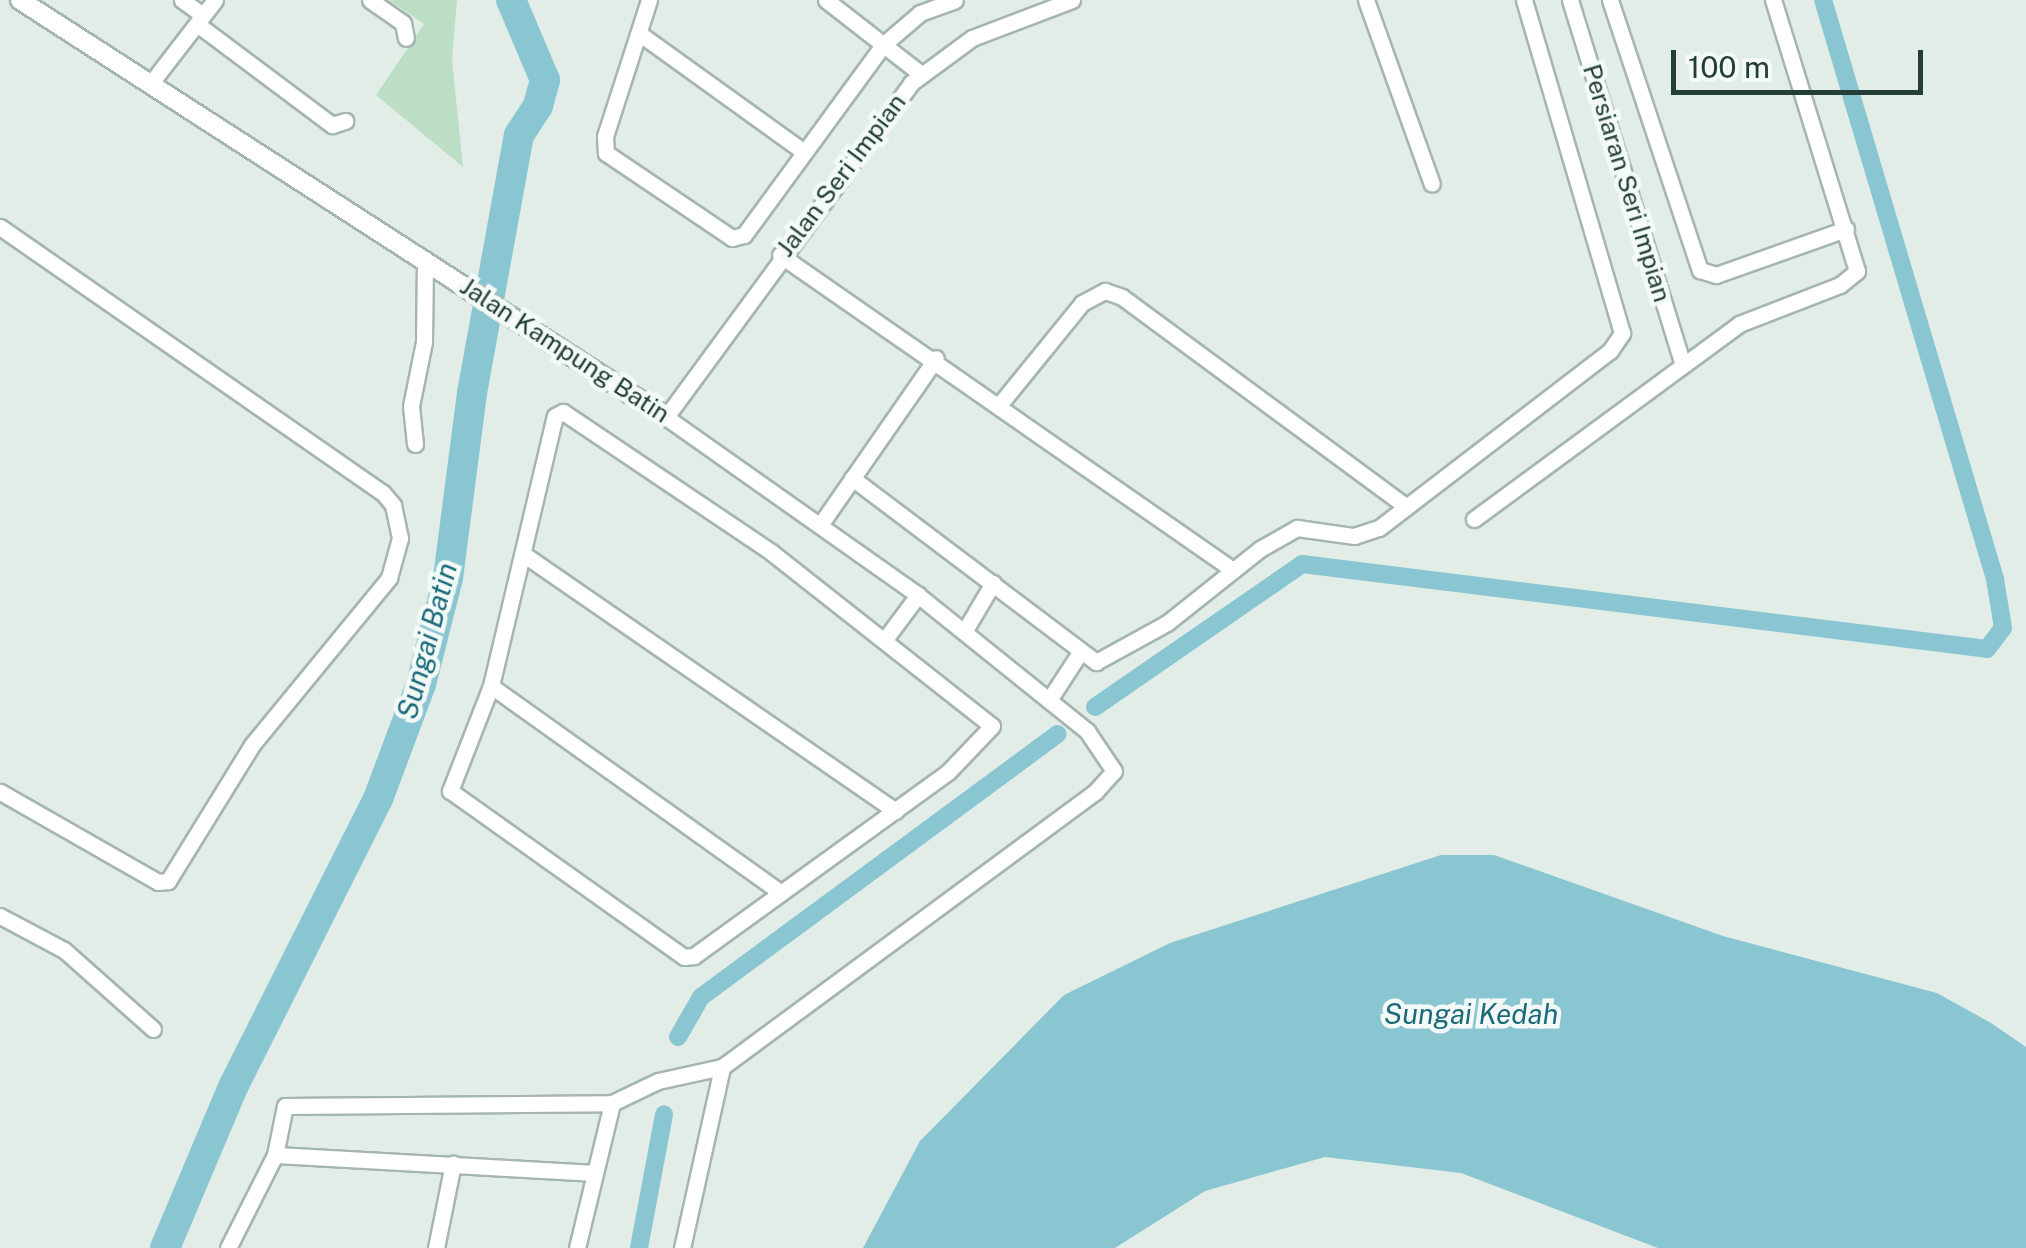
<!DOCTYPE html>
<style>
body{margin:0}
#map{position:relative;width:2026px;height:1248px;overflow:hidden;background:#e2ede8;font-family:"Public Sans",sans-serif}
div>[style]{position:absolute}
.green>*{inset:0;background:#bbdec5}
.water>*{inset:0;background:#89c6d2}
.canal>*{height:18px;margin:-9px;padding:0 9px;transform-origin:9px;border-radius:9px;background:#89c6d2}
.river>*{height:30px;margin:-15px;padding:0 15px;transform-origin:15px;border-radius:15px;background:#89c6d2}
.roads{filter:drop-shadow(2px 0 #a5b5af) drop-shadow(-2px 0 #a5b5af) drop-shadow(0 2px #a5b5af) drop-shadow(0 -2px #a5b5af)}
.minor>*{height:15px;margin:-7.5px;padding:0 7.5px;transform-origin:7.5px;border-radius:7.5px;background:#fff}
.tertiary>*{height:18px;margin:-9px;padding:0 9px;transform-origin:9px;border-radius:9px;background:#fff}
span{translate:-50% -50%;white-space:nowrap;text-align:center;line-height:1.15;-webkit-text-stroke:9px #f3f9f6;paint-order:stroke}
.street-label{font-size:25px;color:#223e37}
.water-label{font-size:28px;color:#1b6a7b;font-style:italic}
.scale{position:absolute;left:1671px;top:50px;width:252px;height:45px;box-sizing:border-box;border:5px solid #223e37;border-top:0;padding-left:12px;font-size:30px;line-height:35px;white-space:nowrap;color:#223e37;-webkit-text-stroke:8px #f3f9f6;paint-order:stroke}
</style>
<div id="map">
<div class="green">
<div style="clip-path:polygon(389px 0,457px 0,452px 60px,463px 167px,376px 95px,424px 24px)"></div>
</div>
<div class="water">
<div style="clip-path:polygon(1441px 855px,1494px 855px,1723px 936px,1937px 993px,1991px 1023px,2026px 1047px,2026px 1248px,1658px 1248px,1461px 1173px,1325px 1157px,1205px 1191px,1115px 1248px,863px 1248px,920px 1141px,1064px 995px,1170px 943px)"></div>
</div>
<div class="canal">
<div style="left:1095px;top:707px;width:252px;rotate:-34.6deg"></div>
<div style="left:1302px;top:564px;width:690px;rotate:7.07deg"></div>
<div style="left:1987px;top:649px;width:26px;rotate:-53deg"></div>
<div style="left:2003px;top:628px;width:50px;rotate:-99.3deg"></div>
<div style="left:1995px;top:579px;width:604px;rotate:-106.54deg"></div>
<div style="left:678px;top:1037px;width:46px;rotate:-60.1deg"></div>
<div style="left:701px;top:997px;width:443px;rotate:-36.4deg"></div>
<div style="left:639px;top:1248px;width:136px;rotate:-79.4deg"></div>
</div>
<div class="river">
<div style="left:165px;top:1248px;width:177px;rotate:-67.1deg"></div>
<div style="left:234px;top:1085px;width:320px;rotate:-63.3deg"></div>
<div style="left:378px;top:799px;width:123px;rotate:-69.5deg"></div>
<div style="left:421px;top:684px;width:109px;rotate:-75.7deg"></div>
<div style="left:448px;top:578px;width:187px;rotate:-82.6deg"></div>
<div style="left:472px;top:393px;width:262px;rotate:-79.7deg"></div>
<div style="left:519px;top:135px;width:35px;rotate:-57deg"></div>
<div style="left:538px;top:106px;width:27px;rotate:-75deg"></div>
<div style="left:545px;top:80px;width:87px;rotate:-113deg"></div>
</div>
<div class="roads">
<div class="minor">
<div style="left:182px;top:0;width:26px;rotate:36deg"></div>
<div style="left:370px;top:0;width:40px;rotate:34.9deg"></div>
<div style="left:403px;top:23px;width:15px;rotate:79deg"></div>
<div style="left:649px;top:0;width:143px;rotate:107.9deg"></div>
<div style="left:605px;top:136px;width:17px;rotate:87deg"></div>
<div style="left:606px;top:153px;width:152px;rotate:34deg"></div>
<div style="left:732px;top:238px;width:12px;rotate:-14deg"></div>
<div style="left:744px;top:235px;width:237px;rotate:-53.8deg"></div>
<div style="left:884px;top:44px;width:48px;rotate:-40.7deg"></div>
<div style="left:920px;top:13px;width:37px;rotate:-20deg"></div>
<div style="left:826px;top:0;width:120px;rotate:37.9deg"></div>
<div style="left:1366px;top:0;width:195px;rotate:70.3deg"></div>
<div style="left:1570px;top:0;width:382px;rotate:72.8deg"></div>
<div style="left:1610px;top:0;width:285px;rotate:71.6deg"></div>
<div style="left:1700px;top:270px;width:17px;rotate:17deg"></div>
<div style="left:1716px;top:275px;width:138px;rotate:-19.5deg"></div>
<div style="left:197px;top:24px;width:169px;rotate:36.8deg"></div>
<div style="left:332px;top:125px;width:14px;rotate:-17deg"></div>
<div style="left:640px;top:34px;width:201px;rotate:35.7deg"></div>
<div style="left:151px;top:83px;width:105px;rotate:-52.4deg"></div>
<div style="left:0;top:227px;width:466px;rotate:34.8deg"></div>
<div style="left:383px;top:493px;width:16px;rotate:50deg"></div>
<div style="left:393px;top:505px;width:34px;rotate:78deg"></div>
<div style="left:400px;top:538px;width:41px;rotate:105.4deg"></div>
<div style="left:389px;top:578px;width:216px;rotate:129.4deg"></div>
<div style="left:252px;top:745px;width:160px;rotate:121.7deg"></div>
<div style="left:168px;top:881px;width:10px;rotate:174deg"></div>
<div style="left:158px;top:882px;width:182px;rotate:-150.3deg"></div>
<div style="left:780px;top:255px;width:552px;rotate:34.81deg"></div>
<div style="left:1000px;top:404px;width:130px;rotate:-50.9deg"></div>
<div style="left:1082px;top:303px;width:26px;rotate:-28deg"></div>
<div style="left:1105px;top:291px;width:18px;rotate:19deg"></div>
<div style="left:1122px;top:297px;width:350px;rotate:36.4deg"></div>
<div style="left:563px;top:412px;width:251px;rotate:33.9deg"></div>
<div style="left:771px;top:552px;width:281px;rotate:38.2deg"></div>
<div style="left:992px;top:726px;width:64px;rotate:133.7deg"></div>
<div style="left:948px;top:772px;width:314px;rotate:144.1deg"></div>
<div style="left:694px;top:956px;width:10px;rotate:174deg"></div>
<div style="left:684px;top:957px;width:287px;rotate:-144.6deg"></div>
<div style="left:450px;top:791px;width:113px;rotate:-68.7deg"></div>
<div style="left:491px;top:686px;width:277px;rotate:-76.7deg"></div>
<div style="left:555px;top:416px;width:9px;rotate:-27deg"></div>
<div style="left:415px;top:444px;width:38px;rotate:-96deg"></div>
<div style="left:411px;top:406px;width:65px;rotate:-78.5deg"></div>
<div style="left:424px;top:342px;width:83px;rotate:-89.3deg"></div>
<div style="left:852px;top:478px;width:306px;rotate:37deg"></div>
<div style="left:1096px;top:662px;width:81px;rotate:-28.8deg"></div>
<div style="left:1167px;top:623px;width:119px;rotate:-38.5deg"></div>
<div style="left:1260px;top:549px;width:43px;rotate:-29.6deg"></div>
<div style="left:1297px;top:528px;width:58px;rotate:8deg"></div>
<div style="left:1354px;top:536px;width:26px;rotate:-18deg"></div>
<div style="left:1379px;top:528px;width:291px;rotate:-37.5deg"></div>
<div style="left:1610px;top:351px;width:22px;rotate:-56deg"></div>
<div style="left:1622px;top:333px;width:347px;rotate:-106.4deg"></div>
<div style="left:1474px;top:519px;width:329px;rotate:-36.3deg"></div>
<div style="left:1739px;top:324px;width:108px;rotate:-21.1deg"></div>
<div style="left:1840px;top:285px;width:22px;rotate:-39deg"></div>
<div style="left:1857px;top:271px;width:284px;rotate:-107.2deg"></div>
<div style="left:820px;top:525px;width:203px;rotate:-55.2deg"></div>
<div style="left:526px;top:556px;width:449px;rotate:34.6deg"></div>
<div style="left:964px;top:632px;width:57px;rotate:-59.4deg"></div>
<div style="left:886px;top:638px;width:54px;rotate:-53.3deg"></div>
<div style="left:491px;top:686px;width:356px;rotate:35.5deg"></div>
<div style="left:1049px;top:700px;width:55px;rotate:-56.9deg"></div>
<div style="left:0;top:916px;width:72px;rotate:28deg"></div>
<div style="left:64px;top:950px;width:119px;rotate:41.6deg"></div>
<div style="left:275px;top:1155px;width:318px;rotate:3.2deg"></div>
<div style="left:228px;top:1248px;width:104px;rotate:-63.2deg"></div>
<div style="left:275px;top:1155px;width:50px;rotate:-78.5deg"></div>
<div style="left:285px;top:1106px;width:327px;rotate:-0.5deg"></div>
<div style="left:612px;top:1103px;width:51px;rotate:-25.6deg"></div>
<div style="left:658px;top:1081px;width:66px;rotate:-12.3deg"></div>
<div style="left:436px;top:1248px;width:86px;rotate:-78.6deg"></div>
<div style="left:577px;top:1248px;width:149px;rotate:-76.4deg"></div>
<div style="left:682px;top:1248px;width:185px;rotate:-77.5deg"></div>
<div style="left:722px;top:1067px;width:463px;rotate:-36.4deg"></div>
<div style="left:1095px;top:792px;width:28px;rotate:-48deg"></div>
<div style="left:1114px;top:771px;width:48px;rotate:-124deg"></div>
<div style="left:1087px;top:731px;width:217px;rotate:-141.2deg"></div>
<div style="left:918px;top:595px;width:309px;rotate:-144.8deg"></div>
<div style="left:666px;top:417px;width:414px;rotate:-53.7deg"></div>
<div style="left:911px;top:83px;width:76px;rotate:-36.4deg"></div>
<div style="left:972px;top:38px;width:107px;rotate:-20.8deg"></div>
</div>
<div class="tertiary">
<div style="left:20px;top:0;width:769px;rotate:32.84deg"></div>
</div>
</div>
<div class="street-label">
<span style="left:841px;top:175px;rotate:-53deg">Jalan Seri Impian</span>
<span style="left:1627px;top:183px;rotate:73deg">Persiaran Seri Impian</span>
<span style="left:565px;top:350px;rotate:33deg">Jalan Kampung Batin</span>
</div>
<div class="water-label">
<span style="left:427px;top:641px;rotate:-75deg">Sungai Batin</span>
<span style="left:1471px;top:1014px">Sungai Kedah</span>
</div>
<div class="scale">100 m</div>
</div>
